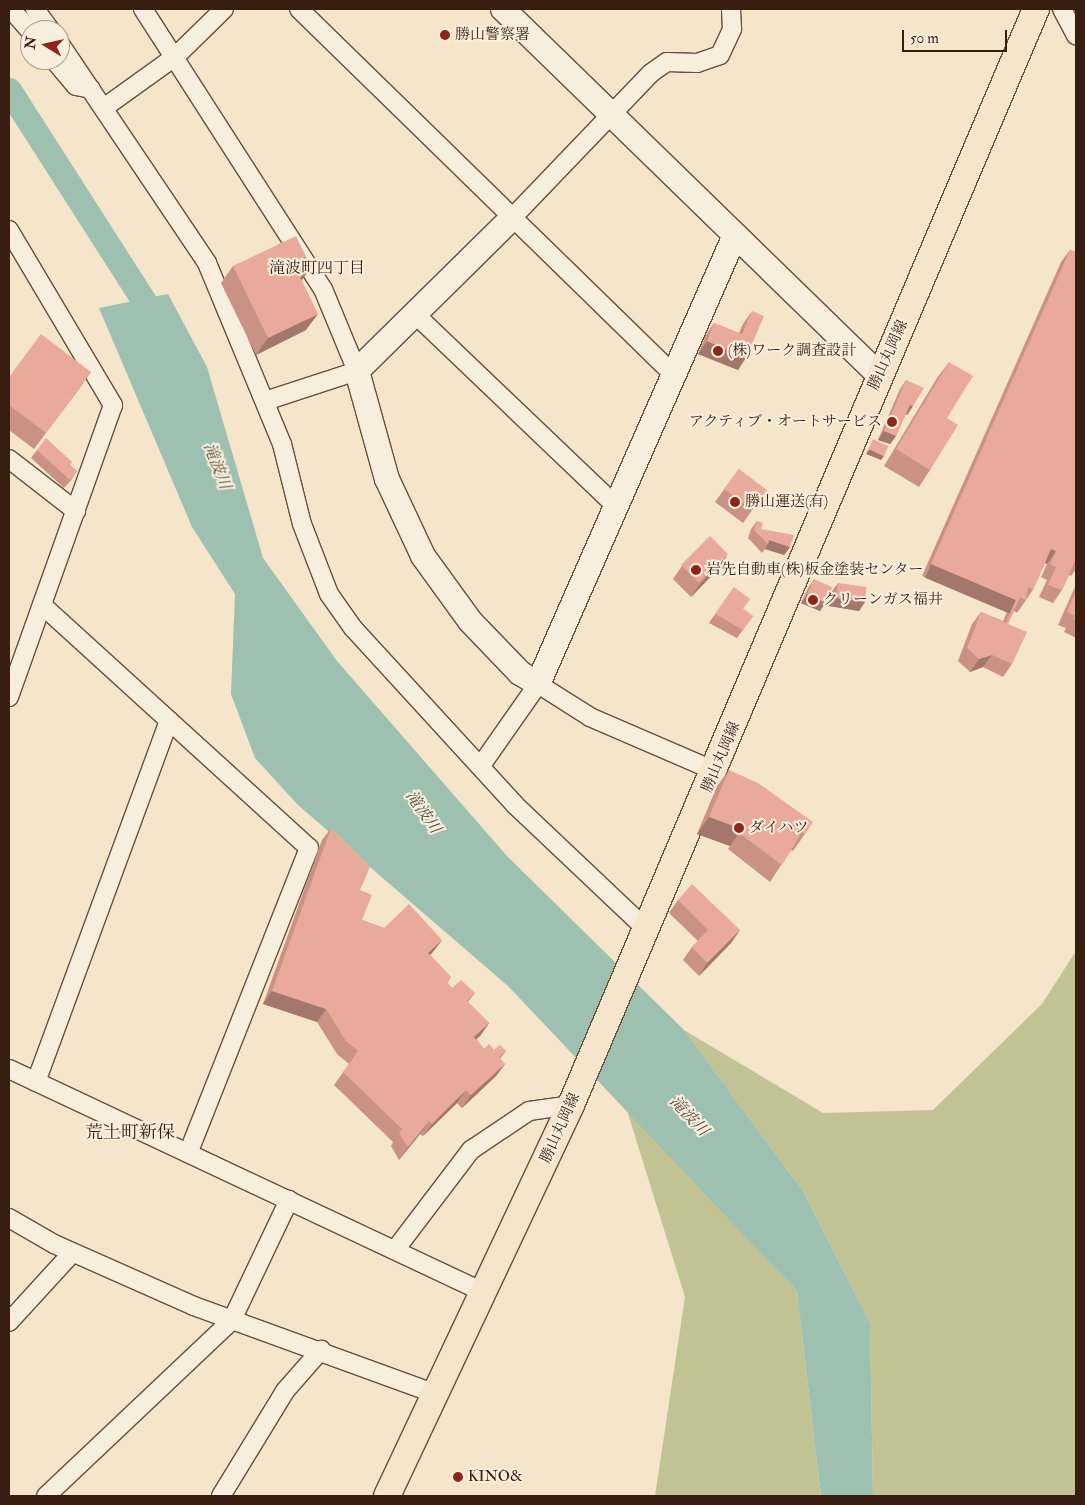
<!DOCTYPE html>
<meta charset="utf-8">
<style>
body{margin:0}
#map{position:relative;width:1085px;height:1505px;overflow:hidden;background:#f5e5ca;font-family:"IM FELL Double Pica","Noto Serif JP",serif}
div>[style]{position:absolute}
.green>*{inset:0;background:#c1c394}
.water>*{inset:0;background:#9dc0b0}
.river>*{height:25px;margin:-12.5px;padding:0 12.5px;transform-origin:12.5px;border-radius:12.5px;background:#9dc0b0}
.roads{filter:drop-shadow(1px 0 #67503f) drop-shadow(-1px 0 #67503f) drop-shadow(0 1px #67503f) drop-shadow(0 -1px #67503f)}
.street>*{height:18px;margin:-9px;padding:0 9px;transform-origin:9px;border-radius:9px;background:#f8eedd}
.secondary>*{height:24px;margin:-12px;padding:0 12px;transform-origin:12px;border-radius:12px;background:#f8eedd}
.primary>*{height:26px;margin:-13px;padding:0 13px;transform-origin:13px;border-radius:13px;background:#f5e5ca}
.wall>*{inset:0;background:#c99285}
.shaded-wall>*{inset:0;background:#a4776c;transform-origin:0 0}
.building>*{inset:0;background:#eaaa9b;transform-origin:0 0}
.dots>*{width:14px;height:14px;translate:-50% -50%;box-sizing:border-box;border:2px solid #f8eedd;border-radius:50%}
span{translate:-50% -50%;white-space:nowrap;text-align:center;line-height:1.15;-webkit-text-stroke:4px #f8eedd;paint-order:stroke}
.poi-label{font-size:15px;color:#381e11}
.left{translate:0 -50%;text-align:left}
.right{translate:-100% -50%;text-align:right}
.street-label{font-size:15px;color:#381e11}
.neighbourhood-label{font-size:16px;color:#381e11}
.water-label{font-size:16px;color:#564f41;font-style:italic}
.quarter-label{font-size:18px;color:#381e11}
.frame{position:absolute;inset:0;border:10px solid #381e11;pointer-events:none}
.north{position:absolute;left:20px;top:20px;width:50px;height:50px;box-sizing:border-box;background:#f8eedd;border:1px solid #ab9b8b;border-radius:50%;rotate:279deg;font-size:14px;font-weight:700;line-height:20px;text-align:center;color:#381e11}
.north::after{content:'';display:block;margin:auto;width:18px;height:22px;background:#8f2418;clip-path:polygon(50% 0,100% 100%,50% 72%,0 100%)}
.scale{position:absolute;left:902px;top:30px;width:105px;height:22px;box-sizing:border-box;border:2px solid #381e11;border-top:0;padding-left:6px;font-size:15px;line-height:18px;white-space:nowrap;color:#381e11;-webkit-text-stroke:4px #f8eedd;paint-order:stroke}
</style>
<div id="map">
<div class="green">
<div style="clip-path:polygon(1076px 951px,1076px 1496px,873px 1496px,870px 1323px,803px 1191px,684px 1030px,823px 1113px,933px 1110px,1042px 1004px)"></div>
<div style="clip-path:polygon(626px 1107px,797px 1291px,821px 1496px,655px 1496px,685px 1297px)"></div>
</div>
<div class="water">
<div style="clip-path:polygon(168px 294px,207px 367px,263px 558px,337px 661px,507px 856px,684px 1030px,803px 1191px,870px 1323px,873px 1496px,821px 1496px,797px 1291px,508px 986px,298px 805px,255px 758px,231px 694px,235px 594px,192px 527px,99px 308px)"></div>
</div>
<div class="river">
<div style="left:9px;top:90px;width:282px;rotate:57.4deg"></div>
</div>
<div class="roads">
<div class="street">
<div style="left:11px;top:9px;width:29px;rotate:49deg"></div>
<div style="left:35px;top:9px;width:26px;rotate:54deg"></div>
<div style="left:143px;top:9px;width:333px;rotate:57.3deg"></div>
<div style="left:323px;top:289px;width:89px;rotate:67.5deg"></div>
<div style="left:357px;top:371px;width:97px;rotate:161.9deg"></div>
<div style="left:299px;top:9px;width:524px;rotate:44.3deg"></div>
<div style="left:1062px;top:9px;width:30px;rotate:62deg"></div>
<div style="left:60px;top:44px;width:264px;rotate:56.1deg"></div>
<div style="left:207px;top:263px;width:196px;rotate:67.5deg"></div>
<div style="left:282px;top:444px;width:82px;rotate:76deg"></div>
<div style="left:302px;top:524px;width:75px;rotate:68.9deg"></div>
<div style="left:329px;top:594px;width:42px;rotate:54.8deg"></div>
<div style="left:353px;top:628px;width:240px;rotate:47.5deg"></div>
<div style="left:515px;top:805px;width:179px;rotate:43.4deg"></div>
<div style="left:54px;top:60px;width:34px;rotate:50deg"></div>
<div style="left:76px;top:86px;width:15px;rotate:11deg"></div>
<div style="left:105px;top:107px;width:87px;rotate:-35.7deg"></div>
<div style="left:176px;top:56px;width:67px;rotate:-44.4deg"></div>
<div style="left:511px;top:219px;width:202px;rotate:-46.2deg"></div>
<div style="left:651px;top:73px;width:19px;rotate:-35deg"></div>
<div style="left:667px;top:62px;width:30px;rotate:2deg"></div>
<div style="left:697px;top:63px;width:24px;rotate:-19deg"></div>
<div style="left:720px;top:55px;width:29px;rotate:-65deg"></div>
<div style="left:732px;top:29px;width:20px;rotate:-93deg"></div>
<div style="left:9px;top:230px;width:204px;rotate:59.3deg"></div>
<div style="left:113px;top:405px;width:310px;rotate:109.6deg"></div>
<div style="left:416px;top:315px;width:277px;rotate:43.7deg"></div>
<div style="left:9px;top:459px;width:85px;rotate:37.8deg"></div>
<div style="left:42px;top:605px;width:361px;rotate:42.3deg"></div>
<div style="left:309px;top:848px;width:328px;rotate:111.6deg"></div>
<div style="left:482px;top:764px;width:98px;rotate:-55deg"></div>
<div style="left:538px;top:684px;width:62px;rotate:32.4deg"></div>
<div style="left:590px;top:717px;width:136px;rotate:23.4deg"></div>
<div style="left:9px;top:1069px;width:526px;rotate:25.2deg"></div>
<div style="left:36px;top:1082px;width:385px;rotate:-69.8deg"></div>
<div style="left:9px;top:1218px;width:52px;rotate:30deg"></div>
<div style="left:54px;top:1244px;width:153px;rotate:23.9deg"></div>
<div style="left:194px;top:1306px;width:258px;rotate:20deg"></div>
<div style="left:395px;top:1250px;width:126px;rotate:-52.8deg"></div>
<div style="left:471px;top:1150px;width:70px;rotate:-33.9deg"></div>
<div style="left:529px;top:1111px;width:42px;rotate:-8.1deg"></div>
<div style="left:9px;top:1322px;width:93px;rotate:-47.6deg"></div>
<div style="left:46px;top:1496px;width:256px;rotate:-43.4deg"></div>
<div style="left:232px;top:1320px;width:133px;rotate:-64.6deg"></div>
<div style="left:221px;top:1496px;width:123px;rotate:-58.6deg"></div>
<div style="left:285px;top:1391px;width:55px;rotate:-48.7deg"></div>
</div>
<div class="secondary">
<div style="left:503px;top:9px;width:525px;rotate:44.23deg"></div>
<div style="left:511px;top:219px;width:216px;rotate:135.4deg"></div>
<div style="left:357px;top:371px;width:112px;rotate:74.5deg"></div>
<div style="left:387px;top:479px;width:85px;rotate:64.9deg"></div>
<div style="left:423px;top:556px;width:80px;rotate:54.1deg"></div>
<div style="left:470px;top:621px;width:72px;rotate:46.1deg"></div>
<div style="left:520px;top:673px;width:21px;rotate:31deg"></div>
<div style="left:538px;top:684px;width:490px;rotate:-66.3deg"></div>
</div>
<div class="primary">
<div style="left:387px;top:1496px;width:432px;rotate:-64.8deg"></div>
<div style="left:571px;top:1105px;width:1191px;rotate:-67.01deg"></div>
</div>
</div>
<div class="wall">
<div style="clip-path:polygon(1070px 250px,1076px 252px,1076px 569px,1071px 576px,1069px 575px,1062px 590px,1053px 603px,1039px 597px,1047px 580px,1041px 577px,1047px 564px,1045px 563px,1033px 590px,1017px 613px,1014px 611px,1008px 624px,1012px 664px,1003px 677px,983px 667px,970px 672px,958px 661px,972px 624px,981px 612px,1003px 621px,1007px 612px,922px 576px,1061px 262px)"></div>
<div style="clip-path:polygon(233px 266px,302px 280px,306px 330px,256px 355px,221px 283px)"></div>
<div style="clip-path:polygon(752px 311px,738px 370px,698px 354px,706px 335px,714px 323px,739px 333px,743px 324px)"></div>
<div style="clip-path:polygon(949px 362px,947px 418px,930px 470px,919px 487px,884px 466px,937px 378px)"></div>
<div style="clip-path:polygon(91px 372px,34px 449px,9px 430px,9px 377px)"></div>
<div style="clip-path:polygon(906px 380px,913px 406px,907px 415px,906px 414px,896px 436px,890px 444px,878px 440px,900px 389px)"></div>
<div style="clip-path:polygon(37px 450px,72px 462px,70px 465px,77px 471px,64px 488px,31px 458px)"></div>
<div style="clip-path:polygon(739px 469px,758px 502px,743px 523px,715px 502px)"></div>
<div style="clip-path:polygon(757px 521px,761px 529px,790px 547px,784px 555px,765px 549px,762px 553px,748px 538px,751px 529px)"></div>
<div style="clip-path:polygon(682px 566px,720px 567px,691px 597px,673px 579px)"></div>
<div style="clip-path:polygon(814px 579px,826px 602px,820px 611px,801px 603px,808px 588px)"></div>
<div style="clip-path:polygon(838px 583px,865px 602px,859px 611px,829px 606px,832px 591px)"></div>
<div style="clip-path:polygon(1076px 586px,1076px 638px,1064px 632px,1066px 628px,1058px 625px,1074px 589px)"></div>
<div style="clip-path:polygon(734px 587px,743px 609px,753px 616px,737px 638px,709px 623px)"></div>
<div style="clip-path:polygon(729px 770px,805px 834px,793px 851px,791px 850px,770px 882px,728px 849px,730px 846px,697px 834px,717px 786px)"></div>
<div style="clip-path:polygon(331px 828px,360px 890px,362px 920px,384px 928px,442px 940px,430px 955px,451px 977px,447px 983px,452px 988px,475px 993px,468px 1002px,489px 1023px,480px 1036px,476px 1039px,484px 1049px,506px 1051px,500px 1059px,505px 1064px,496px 1076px,462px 1108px,457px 1103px,423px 1136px,420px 1134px,399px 1160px,391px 1146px,393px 1142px,334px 1085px,349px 1064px,337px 1054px,317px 1022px,263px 1004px,322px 840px)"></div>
<div style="clip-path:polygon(678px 900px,740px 930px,731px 943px,699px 976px,683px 960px,692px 947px,698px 941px,669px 913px)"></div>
</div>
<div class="shaded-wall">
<div style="clip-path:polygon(311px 267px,299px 284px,300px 277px)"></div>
<div style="clip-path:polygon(318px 314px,306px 330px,256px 355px,268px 338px)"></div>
<div style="clip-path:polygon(707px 341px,746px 358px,738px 370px,698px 354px)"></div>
<div style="clip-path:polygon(91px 372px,79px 389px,34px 449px,46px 433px)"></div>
<div style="clip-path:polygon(910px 405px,913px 406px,907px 415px,904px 413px)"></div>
<div style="clip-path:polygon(884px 431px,896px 436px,890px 444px,878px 440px)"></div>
<div style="clip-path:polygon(869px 449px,884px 456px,881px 460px,866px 454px)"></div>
<div style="clip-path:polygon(77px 471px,71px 480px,64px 488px,70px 480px)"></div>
<div style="clip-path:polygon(769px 540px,790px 547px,784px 555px,765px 549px,768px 544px)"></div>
<div style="clip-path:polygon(1051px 549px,1056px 551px,1047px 564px,1042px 562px)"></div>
<div style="clip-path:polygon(728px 554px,720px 567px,691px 597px,700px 584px)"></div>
<div style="left:931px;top:564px;width:92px;height:15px;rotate:23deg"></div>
<div style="clip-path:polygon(807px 595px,826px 602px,820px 611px,801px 603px)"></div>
<div style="clip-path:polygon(835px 598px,865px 602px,859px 611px,829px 606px)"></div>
<div style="clip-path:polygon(992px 655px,983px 667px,970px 672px,979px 659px)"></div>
<div style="clip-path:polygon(709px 817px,742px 829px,730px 846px,697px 834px)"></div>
<div style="clip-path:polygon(740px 930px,731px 943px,699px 976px,707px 963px)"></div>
<div style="clip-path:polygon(442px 940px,433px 952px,419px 966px,428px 953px)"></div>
<div style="clip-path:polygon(272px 991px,326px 1009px,317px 1022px,263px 1004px)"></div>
<div style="clip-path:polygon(489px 1023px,480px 1036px,465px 1049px,474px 1037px)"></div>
<div style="clip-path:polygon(505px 1064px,496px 1076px,462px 1108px,471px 1095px)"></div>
<div style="clip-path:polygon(466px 1090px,457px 1103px,423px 1136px,432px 1124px)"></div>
<div style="clip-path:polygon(429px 1121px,420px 1134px,399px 1160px,408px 1147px)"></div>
</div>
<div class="building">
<div style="clip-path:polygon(296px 236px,311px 267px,300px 277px,318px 314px,268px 338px,233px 266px)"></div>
<div style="clip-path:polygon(1070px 250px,1076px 252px,1076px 562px,1075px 561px,1062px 590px,1048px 585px,1056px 567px,1050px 564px,1056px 551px,1051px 549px,1033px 590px,1028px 587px,1026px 600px,1020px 597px,1008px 624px,1027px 632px,1012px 664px,992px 655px,979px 659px,967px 648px,981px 612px,1006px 623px,1016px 600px,931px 564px)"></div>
<div style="clip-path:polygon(752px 311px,764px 316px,746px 358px,707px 341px,714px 323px,742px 334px)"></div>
<div style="clip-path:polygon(41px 334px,91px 372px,46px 433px,9px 405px,9px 377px)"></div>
<div style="clip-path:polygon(949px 362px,973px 376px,947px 418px,958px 425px,930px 470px,896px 449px)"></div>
<div style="clip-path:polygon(906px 380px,924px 388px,913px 406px,910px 405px,896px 436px,884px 431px)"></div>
<div style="clip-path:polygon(46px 438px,72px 462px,70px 465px,77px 471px,70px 480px,37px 450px)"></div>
<div style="left:873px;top:439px;width:17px;height:11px;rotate:25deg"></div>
<div style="left:739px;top:469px;width:35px;height:25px;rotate:37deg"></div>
<div style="clip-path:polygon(757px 521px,763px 523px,761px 529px,794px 535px,790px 547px,769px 540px,768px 544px,754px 530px)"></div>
<div style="left:710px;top:536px;width:25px;height:41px;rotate:45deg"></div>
<div style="left:814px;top:579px;width:20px;height:17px;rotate:24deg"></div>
<div style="left:838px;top:583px;width:29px;height:15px;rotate:8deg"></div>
<div style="clip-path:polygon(734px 587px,750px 599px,743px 609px,753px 616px,743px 630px,715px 614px)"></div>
<div style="clip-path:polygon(1076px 591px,1076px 621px,1073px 619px,1075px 616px,1067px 612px)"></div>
<div style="clip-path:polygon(729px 770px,758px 783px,813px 822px,805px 834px,802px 832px,782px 865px,739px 833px,742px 829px,709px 817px)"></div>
<div style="clip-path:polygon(331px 828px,370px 867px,360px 890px,372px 895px,362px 920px,384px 928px,409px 904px,442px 940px,428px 953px,451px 977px,447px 982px,452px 988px,461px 980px,475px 993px,467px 1001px,489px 1023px,474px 1037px,484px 1049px,489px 1044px,494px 1050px,500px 1045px,506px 1051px,499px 1057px,505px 1064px,471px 1095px,466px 1090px,432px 1124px,429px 1121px,408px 1147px,399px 1133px,402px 1129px,343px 1072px,358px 1051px,346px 1041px,326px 1009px,272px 991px)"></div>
<div style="clip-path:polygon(692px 884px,740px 930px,707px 963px,692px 947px,708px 930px,678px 900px)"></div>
</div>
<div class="dots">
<div style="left:445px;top:35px;background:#8f2418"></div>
<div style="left:718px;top:351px;background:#8f2418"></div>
<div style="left:892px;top:422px;background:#8f2418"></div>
<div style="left:735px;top:502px;background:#8f2418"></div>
<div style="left:696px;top:570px;background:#8f2418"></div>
<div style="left:813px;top:600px;background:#8f2418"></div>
<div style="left:739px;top:828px;background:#8f2418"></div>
<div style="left:458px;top:1477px;background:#8f2418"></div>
</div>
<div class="poi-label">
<span class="left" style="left:455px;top:35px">勝山警察署</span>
<span class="left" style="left:728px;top:351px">(株)ワーク調査設計</span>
<span class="right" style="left:882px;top:422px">アクティブ・オートサービス</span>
<span class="left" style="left:745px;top:502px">勝山運送(有)</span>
<span class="left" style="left:706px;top:570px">岩先自動車(株)板金塗装センター</span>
<span class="left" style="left:823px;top:600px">クリーンガス福井</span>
<span class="left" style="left:749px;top:828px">ダイハツ</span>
<span class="left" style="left:468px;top:1477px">KINO&amp;</span>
</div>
<div class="street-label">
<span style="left:888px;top:355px;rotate:-66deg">勝山丸岡線</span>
<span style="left:721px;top:757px;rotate:-67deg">勝山丸岡線</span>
<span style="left:560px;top:1128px;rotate:-66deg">勝山丸岡線</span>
</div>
<div class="neighbourhood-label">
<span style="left:317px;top:268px">滝波町四丁目</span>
</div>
<div class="water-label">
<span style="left:217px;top:466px;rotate:69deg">滝波川</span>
<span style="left:423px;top:812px;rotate:55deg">滝波川</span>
<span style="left:689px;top:1116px;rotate:47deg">滝波川</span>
</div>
<div class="quarter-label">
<span style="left:130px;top:1133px">荒土町新保</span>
</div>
<div class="frame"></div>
<div class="north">N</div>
<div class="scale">50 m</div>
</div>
